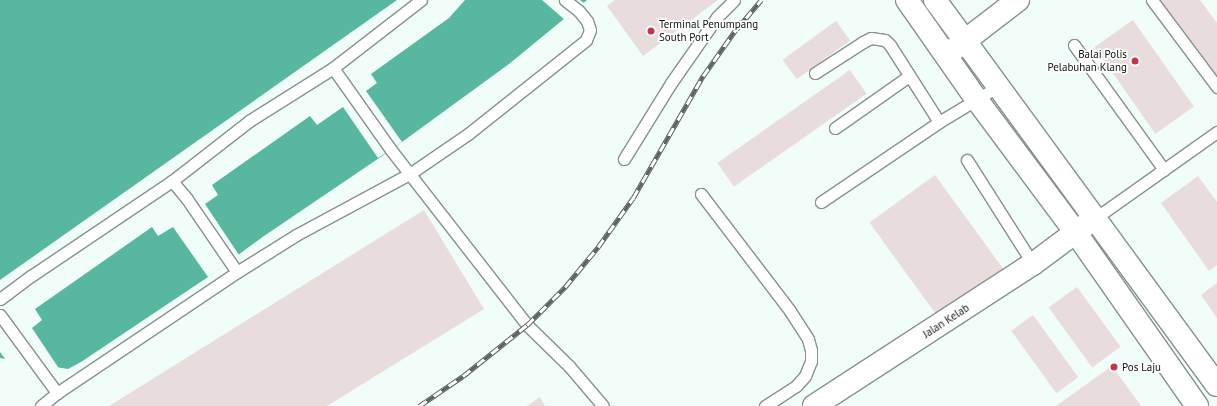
<!DOCTYPE html>
<style>
body{margin:0}
#map{position:relative;width:1217px;height:406px;overflow:hidden;background:#f1fdf9;font-family:"PT Sans",sans-serif}
div>[style]{position:absolute}
.water>*{inset:0;background:#57b79f}
.pier>*{inset:0;background:#f1fdf9}
.building>*{inset:0;background:#e9dcdc;transform-origin:0 0}
.roads{filter:drop-shadow(1px 0 #87928f) drop-shadow(-1px 0 #87928f) drop-shadow(0 1px #87928f) drop-shadow(0 -1px #87928f)}
.lane>*{height:11px;margin:-5.5px;padding:0 5.5px;transform-origin:5.5px;border-radius:5.5px;background:#fff}
.street>*{height:22px;margin:-11px;padding:0 11px;transform-origin:11px;border-radius:11px;background:#fff}
.rail>*{height:4.5px;margin-top:-2.25px;transform-origin:0;background:repeating-linear-gradient(90deg,#fff 0 9px,#5b625f 0 18px);box-sizing:border-box;border-block:1px solid #5b625f}
.dots>*{width:11px;height:11px;translate:-50% -50%;box-sizing:border-box;border:2px solid #fff;border-radius:50%}
span{translate:-50% -50%;white-space:nowrap;text-align:center;line-height:1.15;-webkit-text-stroke:3.5px #fff;paint-order:stroke}
.poi-label{font-size:11px;color:#0e1210}
.left{translate:0 -50%;text-align:left}
.right{translate:-100% -50%;text-align:right}
.street-label{font-size:11px;color:#0e1210}
</style>
<div id="map">
<div class="water">
<div style="clip-path:polygon(0 0,587px 0,509px 64px,391px 150px,264px 236px,208px 277px,81px 362px,68px 369px,0 358px)"></div>
</div>
<div class="pier">
<div style="clip-path:polygon(397px 0,465px 0,449px 18px,371px 74px,377px 83px,366px 91px,402px 142px,378px 158px,343px 107px,317px 125px,310px 116px,212px 185px,218px 195px,205px 204px,239px 255px,208px 277px,173px 227px,158px 236px,152px 227px,35px 309px,42px 320px,32px 328px,60px 370px,6px 360px,0 352px,0 280px)"></div>
<div style="clip-path:polygon(542px 0,580px 0,585px 4px,565px 20px)"></div>
</div>
<div class="building">
<div style="clip-path:polygon(615px 0,718px 0,643px 56px,607px 6px)"></div>
<div style="clip-path:polygon(1159px 0,1200px 0,1217px 23px,1217px 79px)"></div>
<div style="left:1133px;top:20px;width:106px;height:47px;rotate:55deg"></div>
<div style="left:836px;top:21px;width:24px;height:66px;rotate:54deg"></div>
<div style="left:850px;top:70px;width:29px;height:162px;rotate:55deg"></div>
<div style="left:935px;top:175px;width:119px;height:81px;rotate:54deg"></div>
<div style="clip-path:polygon(1198px 176px,1217px 202px,1217px 265px,1209px 271px,1161px 203px)"></div>
<div style="clip-path:polygon(424px 210px,484px 309px,327px 406px,109px 406px)"></div>
<div style="clip-path:polygon(1217px 283px,1217px 318px,1201px 295px)"></div>
<div style="left:1077px;top:287px;width:74px;height:35px;rotate:54deg"></div>
<div style="left:1033px;top:315px;width:77px;height:27px;rotate:54deg"></div>
<div style="clip-path:polygon(1112px 366px,1141px 406px,1056px 406px)"></div>
<div style="clip-path:polygon(540px 397px,545px 406px,527px 406px)"></div>
</div>
<div class="roads">
<div class="lane">
<div style="left:1152px;top:0;width:109px;rotate:53.2deg"></div>
<div style="left:1074px;top:45px;width:154px;rotate:54.2deg"></div>
<div style="left:333px;top:68px;width:111px;rotate:-37.7deg"></div>
<div style="left:815px;top:73px;width:57px;rotate:-32.9deg"></div>
<div style="left:863px;top:42px;width:9px;rotate:-27deg"></div>
<div style="left:871px;top:38px;width:14px;rotate:8deg"></div>
<div style="left:885px;top:40px;width:7px;rotate:45deg"></div>
<div style="left:890px;top:45px;width:91px;rotate:57.5deg"></div>
<div style="left:835px;top:128px;width:90px;rotate:-35.1deg"></div>
<div style="left:624px;top:159px;width:89px;rotate:-58.3deg"></div>
<div style="left:671px;top:83px;width:80px;rotate:-55.1deg"></div>
<div style="left:717px;top:17px;width:24px;rotate:-45deg"></div>
<div style="left:967px;top:160px;width:123px;rotate:57.6deg"></div>
<div style="left:172px;top:181px;width:23px;rotate:50deg"></div>
<div style="left:187px;top:199px;width:88px;rotate:55.6deg"></div>
<div style="left:701px;top:194px;width:147px;rotate:52.7deg"></div>
<div style="left:790px;top:311px;width:33px;rotate:57deg"></div>
<div style="left:808px;top:339px;width:11px;rotate:75deg"></div>
<div style="left:811px;top:350px;width:11px;rotate:90deg"></div>
<div style="left:811px;top:361px;width:16px;rotate:112deg"></div>
<div style="left:805px;top:376px;width:13px;rotate:132deg"></div>
<div style="left:796px;top:386px;width:37px;rotate:147deg"></div>
<div style="left:821px;top:202px;width:143px;rotate:-34.1deg"></div>
<div style="left:939px;top:122px;width:68px;rotate:-31.1deg"></div>
<div style="left:1094px;top:219px;width:151px;rotate:-35.3deg"></div>
<div style="left:0;top:299px;width:39px;rotate:-37deg"></div>
<div style="left:31px;top:276px;width:170px;rotate:-34deg"></div>
<div style="left:172px;top:181px;width:98px;rotate:-37.9deg"></div>
<div style="left:249px;top:121px;width:99px;rotate:-32.2deg"></div>
<div style="left:333px;top:68px;width:100px;rotate:54.7deg"></div>
<div style="left:391px;top:150px;width:222px;rotate:52.1deg"></div>
<div style="left:527px;top:325px;width:59px;rotate:44.3deg"></div>
<div style="left:569px;top:366px;width:52px;rotate:49.6deg"></div>
<div style="left:0;top:315px;width:97px;rotate:53.8deg"></div>
<div style="left:41px;top:406px;width:21px;rotate:-39deg"></div>
<div style="left:57px;top:393px;width:217px;rotate:-33.9deg"></div>
<div style="left:237px;top:272px;width:70px;rotate:-32.1deg"></div>
<div style="left:296px;top:235px;width:131px;rotate:-28.3deg"></div>
<div style="left:411px;top:173px;width:69px;rotate:-34.4deg"></div>
<div style="left:468px;top:134px;width:151px;rotate:-38.5deg"></div>
<div style="left:586px;top:40px;width:11px;rotate:-68deg"></div>
<div style="left:590px;top:30px;width:9px;rotate:-108deg"></div>
<div style="left:587px;top:21px;width:13px;rotate:-129deg"></div>
<div style="left:579px;top:11px;width:18px;rotate:-142deg"></div>
</div>
<div class="street">
<div style="left:907px;top:0;width:122px;rotate:55deg"></div>
<div style="left:977px;top:100px;width:166px;rotate:53.3deg"></div>
<div style="left:1076px;top:233px;width:211px;rotate:55deg"></div>
<div style="left:935px;top:0;width:477px;rotate:53.8deg"></div>
<div style="left:953px;top:50px;width:82px;rotate:-37.6deg"></div>
<div style="left:814px;top:406px;width:261px;rotate:-33deg"></div>
<div style="left:1033px;top:264px;width:69px;rotate:-36.7deg"></div>
</div>
</div>
<div class="rail">
<div style="left:419px;top:406px;width:53px;rotate:-34.3deg"></div>
<div style="left:463px;top:376px;width:82px;rotate:-38.6deg"></div>
<div style="left:527px;top:325px;width:54px;rotate:-45deg"></div>
<div style="left:565px;top:287px;width:52px;rotate:-50.5deg"></div>
<div style="left:598px;top:247px;width:60px;rotate:-54.5deg"></div>
<div style="left:633px;top:198px;width:141px;rotate:-60.2deg"></div>
<div style="left:703px;top:76px;width:54px;rotate:-54.8deg"></div>
<div style="left:734px;top:32px;width:42px;rotate:-49.8deg"></div>
</div>
<div class="dots">
<div style="left:651px;top:31px;background:#c53447"></div>
<div style="left:1135px;top:61px;background:#c53447"></div>
<div style="left:1114px;top:367px;background:#c53447"></div>
</div>
<div class="poi-label">
<span class="left" style="left:659px;top:31px">Terminal Penumpang<br>South Port</span>
<span class="right" style="left:1127px;top:61px">Balai Polis<br>Pelabuhan Klang</span>
<span class="left" style="left:1122px;top:367px">Pos Laju</span>
</div>
<div class="street-label">
<span style="left:946px;top:321px;rotate:-33deg">Jalan Kelab</span>
</div>
</div>
